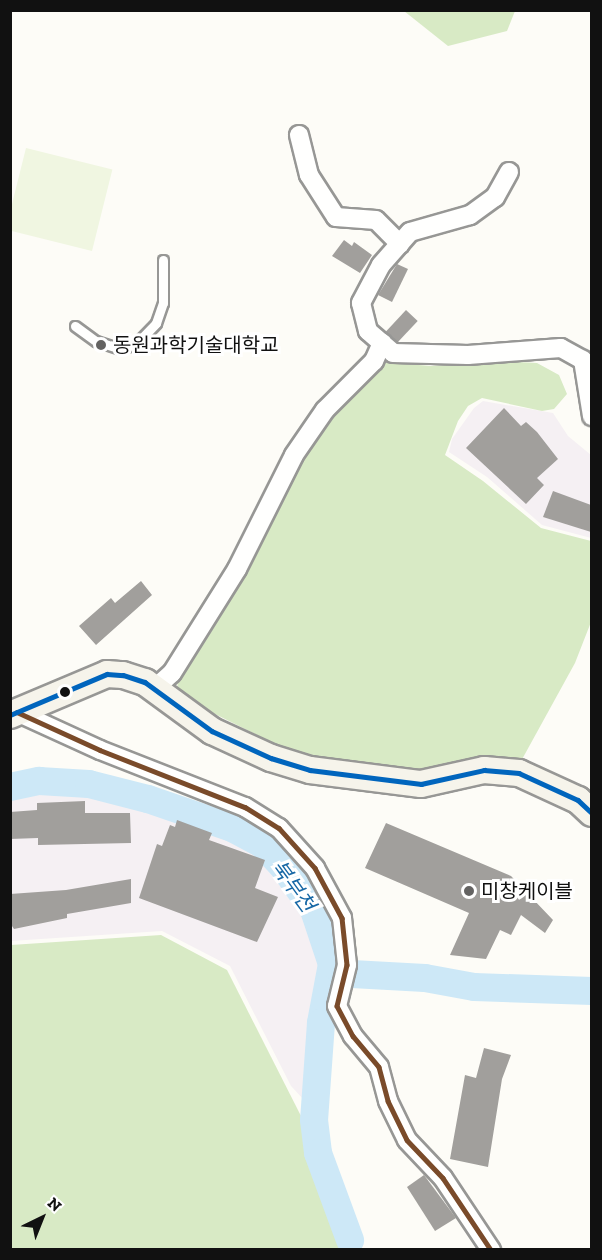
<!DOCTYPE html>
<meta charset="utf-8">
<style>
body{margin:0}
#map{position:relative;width:602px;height:1260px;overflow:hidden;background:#fdfcf7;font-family:"Zilla Slab","Noto Sans KR",serif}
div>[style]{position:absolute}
.industrial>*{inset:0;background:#f5f0f3}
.forest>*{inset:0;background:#d8eac5}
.pitch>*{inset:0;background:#f0f6e1;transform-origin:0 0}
.river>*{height:28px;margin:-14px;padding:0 14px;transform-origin:14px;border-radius:14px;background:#cde8f7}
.building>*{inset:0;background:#a19f9c;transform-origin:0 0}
.roads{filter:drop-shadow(2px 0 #979795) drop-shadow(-2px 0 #979795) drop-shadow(0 2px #979795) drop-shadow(0 -2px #979795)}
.lane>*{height:9px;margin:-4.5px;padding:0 4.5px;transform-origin:4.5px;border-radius:4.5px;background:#fffffe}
.street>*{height:18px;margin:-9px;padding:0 9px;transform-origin:9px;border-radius:9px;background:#fffffe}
.secondary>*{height:26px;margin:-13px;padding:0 13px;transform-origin:13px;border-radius:13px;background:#f6f4eb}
.bus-1>*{height:4.5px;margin:-2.25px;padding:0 2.25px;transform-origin:2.25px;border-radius:2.25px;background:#7a4b2a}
.bus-2>*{height:4.5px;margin:-2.25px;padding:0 2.25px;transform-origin:2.25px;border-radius:2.25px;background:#0065bd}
.dots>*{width:16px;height:16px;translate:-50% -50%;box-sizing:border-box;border:3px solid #fff;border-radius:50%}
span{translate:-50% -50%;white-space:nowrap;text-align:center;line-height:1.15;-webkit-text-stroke:6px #fff;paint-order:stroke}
.poi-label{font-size:20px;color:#111}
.left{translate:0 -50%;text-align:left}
.water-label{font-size:21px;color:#1768a6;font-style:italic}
.frame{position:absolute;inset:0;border:12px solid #111;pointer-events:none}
.north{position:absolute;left:12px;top:1188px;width:60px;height:60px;-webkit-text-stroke:4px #fff;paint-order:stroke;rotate:43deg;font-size:16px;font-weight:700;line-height:24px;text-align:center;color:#111}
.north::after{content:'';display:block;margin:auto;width:21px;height:27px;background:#111;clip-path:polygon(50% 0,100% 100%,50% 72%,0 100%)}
</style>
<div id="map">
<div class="industrial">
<div style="clip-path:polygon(483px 401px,553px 413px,568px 436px,591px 455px,591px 538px,542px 525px,487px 477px,449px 452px,452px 439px,474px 408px)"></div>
<div style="clip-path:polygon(40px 788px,87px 789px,148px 803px,231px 833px,258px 847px,281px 873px,310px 913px,327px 965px,304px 1100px,291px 1086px,230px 966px,162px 931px,11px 941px,11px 793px)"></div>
</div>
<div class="forest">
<div style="clip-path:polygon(404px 11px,515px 11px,507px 31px,448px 46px)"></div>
<div style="clip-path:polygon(497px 361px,537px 363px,559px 375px,567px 394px,554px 409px,542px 411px,482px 398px,468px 406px,458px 421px,445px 455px,483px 481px,541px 528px,591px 541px,591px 622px,575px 663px,520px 763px,423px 773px,341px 765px,283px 748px,177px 695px,178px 674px,211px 632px,242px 580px,310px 444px,354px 389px,382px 362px,431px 366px)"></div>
<div style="clip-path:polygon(161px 935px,227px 970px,302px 1118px,340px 1249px,11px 1249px,11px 945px)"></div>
</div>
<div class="pitch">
<div style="left:26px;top:148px;width:89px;height:84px;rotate:14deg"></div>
</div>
<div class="river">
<div style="left:10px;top:787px;width:30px;rotate:-12deg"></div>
<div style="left:39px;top:781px;width:50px;rotate:3.4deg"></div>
<div style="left:89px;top:784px;width:61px;rotate:14.3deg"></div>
<div style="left:148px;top:799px;width:89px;rotate:19deg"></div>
<div style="left:232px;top:828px;width:34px;rotate:28deg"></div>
<div style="left:262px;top:844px;width:34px;rotate:47deg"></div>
<div style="left:285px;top:869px;width:50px;rotate:54.7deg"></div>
<div style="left:314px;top:910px;width:57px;rotate:71.6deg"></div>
<div style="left:332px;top:964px;width:60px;rotate:100.6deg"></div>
<div style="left:321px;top:1023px;width:97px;rotate:94.1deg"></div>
<div style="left:314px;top:1120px;width:33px;rotate:83deg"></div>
<div style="left:318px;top:1153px;width:93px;rotate:69.8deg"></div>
<div style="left:332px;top:964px;width:22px;rotate:27deg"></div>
<div style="left:352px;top:974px;width:73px;rotate:3.1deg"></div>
<div style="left:425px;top:978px;width:50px;rotate:10.4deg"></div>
<div style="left:474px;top:987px;width:118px;rotate:1.9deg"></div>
</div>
<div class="building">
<div style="clip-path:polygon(344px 240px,352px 246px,354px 242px,372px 255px,360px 273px,332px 256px)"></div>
<div style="clip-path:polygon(397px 264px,408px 269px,392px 302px,378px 295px)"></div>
<div style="left:406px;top:310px;width:16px;height:30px;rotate:43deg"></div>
<div style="clip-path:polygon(504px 408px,521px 426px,526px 422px,537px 432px,558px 459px,537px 478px,544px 485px,526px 504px,466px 448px)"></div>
<div style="clip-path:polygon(553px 491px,591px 505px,591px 532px,543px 517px)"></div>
<div style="clip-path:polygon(141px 581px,152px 595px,96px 645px,79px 626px,111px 598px,115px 603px)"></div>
<div style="clip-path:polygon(85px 801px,85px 813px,130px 813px,131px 843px,38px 845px,38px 838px,10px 839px,10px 812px,37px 810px,37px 803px)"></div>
<div style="clip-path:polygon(177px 820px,212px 833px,209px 840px,265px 860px,255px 888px,278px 897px,257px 942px,139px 898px,157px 844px,162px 846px,170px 825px,175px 827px)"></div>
<div style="clip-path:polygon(386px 823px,511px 876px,553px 920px,545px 933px,521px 915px,511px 935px,500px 930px,486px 959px,450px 955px,469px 913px,365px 868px)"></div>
<div style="clip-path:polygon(131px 879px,131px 903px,67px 914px,67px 918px,14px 929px,10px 923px,10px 894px,66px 890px)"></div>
<div style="clip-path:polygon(484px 1048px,511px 1055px,502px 1079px,488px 1167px,450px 1159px,465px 1075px,476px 1078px)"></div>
<div style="clip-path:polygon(424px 1175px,456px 1218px,435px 1231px,407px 1187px)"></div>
</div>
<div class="roads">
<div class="lane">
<div style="left:75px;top:326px;width:26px;rotate:36deg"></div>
<div style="left:96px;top:341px;width:25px;rotate:18deg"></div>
<div style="left:120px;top:349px;width:17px;rotate:-17deg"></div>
<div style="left:136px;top:344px;width:29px;rotate:-46deg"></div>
<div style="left:156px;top:323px;width:21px;rotate:-71deg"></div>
<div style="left:163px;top:303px;width:43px;rotate:-90deg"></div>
</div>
<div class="street">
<div style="left:299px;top:135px;width:41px;rotate:76deg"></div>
<div style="left:309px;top:175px;width:50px;rotate:57.3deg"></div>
<div style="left:336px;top:217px;width:40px;rotate:4.3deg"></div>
<div style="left:376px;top:220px;width:34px;rotate:45deg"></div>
<div style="left:509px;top:172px;width:29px;rotate:119deg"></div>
<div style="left:495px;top:197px;width:31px;rotate:144deg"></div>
<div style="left:470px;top:215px;width:62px;rotate:164.2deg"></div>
<div style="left:410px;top:232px;width:44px;rotate:131.3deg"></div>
<div style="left:381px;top:265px;width:43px;rotate:117.8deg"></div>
<div style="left:361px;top:303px;width:29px;rotate:76deg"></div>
<div style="left:368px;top:331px;width:33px;rotate:41deg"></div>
<div style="left:393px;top:353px;width:75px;rotate:1.5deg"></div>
<div style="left:468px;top:355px;width:93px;rotate:-4.3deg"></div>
<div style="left:561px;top:348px;width:25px;rotate:29deg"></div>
<div style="left:583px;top:360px;width:57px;rotate:80.9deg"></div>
<div style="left:153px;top:690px;width:25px;rotate:-42deg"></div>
<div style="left:172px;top:673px;width:123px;rotate:-58deg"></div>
<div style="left:237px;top:569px;width:127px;rotate:-63.4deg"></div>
<div style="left:294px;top:455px;width:55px;rotate:-55.4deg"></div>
<div style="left:325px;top:410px;width:69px;rotate:-45deg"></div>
<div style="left:374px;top:361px;width:20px;rotate:-66deg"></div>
<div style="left:17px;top:712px;width:91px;rotate:24.6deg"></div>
<div style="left:100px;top:750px;width:156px;rotate:21.5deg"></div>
<div style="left:245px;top:807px;width:40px;rotate:32deg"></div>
<div style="left:279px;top:828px;width:54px;rotate:48deg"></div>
<div style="left:315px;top:868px;width:57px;rotate:61.6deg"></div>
<div style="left:342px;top:918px;width:47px;rotate:83.9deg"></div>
<div style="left:347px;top:965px;width:42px;rotate:103.7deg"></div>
<div style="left:337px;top:1006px;width:34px;rotate:62deg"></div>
<div style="left:353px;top:1036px;width:40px;rotate:50deg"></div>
<div style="left:379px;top:1067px;width:35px;rotate:75deg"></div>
<div style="left:388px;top:1101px;width:43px;rotate:64deg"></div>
<div style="left:407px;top:1140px;width:52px;rotate:46.5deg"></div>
<div style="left:443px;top:1178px;width:87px;rotate:56.3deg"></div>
</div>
<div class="secondary">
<div style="left:10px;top:715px;width:105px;rotate:-22.9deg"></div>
<div style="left:107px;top:674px;width:16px;rotate:4deg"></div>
<div style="left:123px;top:675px;width:23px;rotate:18deg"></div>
<div style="left:145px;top:682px;width:83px;rotate:36.2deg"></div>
<div style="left:212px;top:731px;width:65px;rotate:24.6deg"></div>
<div style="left:271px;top:758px;width:41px;rotate:17.1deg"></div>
<div style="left:310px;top:770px;width:112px;rotate:7.2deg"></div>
<div style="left:421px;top:784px;width:65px;rotate:-12.5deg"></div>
<div style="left:484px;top:770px;width:35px;rotate:5deg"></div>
<div style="left:519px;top:773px;width:65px;rotate:24.6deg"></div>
<div style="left:578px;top:800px;width:19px;rotate:43deg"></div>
</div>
</div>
<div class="bus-1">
<div style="left:17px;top:712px;width:91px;rotate:24.6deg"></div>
<div style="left:100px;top:750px;width:156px;rotate:21.5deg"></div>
<div style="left:245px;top:807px;width:40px;rotate:32deg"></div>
<div style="left:279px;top:828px;width:54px;rotate:48deg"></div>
<div style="left:315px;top:868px;width:57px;rotate:61.6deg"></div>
<div style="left:342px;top:918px;width:47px;rotate:83.9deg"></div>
<div style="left:347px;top:965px;width:42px;rotate:103.7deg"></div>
<div style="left:337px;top:1006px;width:34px;rotate:62deg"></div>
<div style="left:353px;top:1036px;width:40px;rotate:50deg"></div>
<div style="left:379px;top:1067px;width:35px;rotate:75deg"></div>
<div style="left:388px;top:1101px;width:43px;rotate:64deg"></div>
<div style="left:407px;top:1140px;width:52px;rotate:46.5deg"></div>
<div style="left:443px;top:1178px;width:87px;rotate:56.3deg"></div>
</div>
<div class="bus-2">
<div style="left:10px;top:715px;width:105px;rotate:-22.9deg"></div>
<div style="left:107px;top:674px;width:16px;rotate:4deg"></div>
<div style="left:123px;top:675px;width:23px;rotate:18deg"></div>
<div style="left:145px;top:682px;width:83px;rotate:36.2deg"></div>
<div style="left:212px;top:731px;width:65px;rotate:24.6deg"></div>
<div style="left:271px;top:758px;width:41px;rotate:17.1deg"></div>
<div style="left:310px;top:770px;width:112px;rotate:7.2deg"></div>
<div style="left:421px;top:784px;width:65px;rotate:-12.5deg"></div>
<div style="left:484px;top:770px;width:35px;rotate:5deg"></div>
<div style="left:519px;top:773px;width:65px;rotate:24.6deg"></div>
<div style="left:578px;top:800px;width:19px;rotate:43deg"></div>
</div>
<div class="dots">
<div style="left:101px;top:345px;background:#646362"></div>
<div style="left:65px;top:692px;background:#111"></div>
<div style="left:469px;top:891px;background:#646362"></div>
</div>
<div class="poi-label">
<span class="left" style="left:113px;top:345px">동원과학기술대학교</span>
<span class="left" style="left:481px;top:891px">미창케이블</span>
</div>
<div class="water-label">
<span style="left:293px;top:886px;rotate:54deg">북부천</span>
</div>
<div class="frame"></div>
<div class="north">N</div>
</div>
